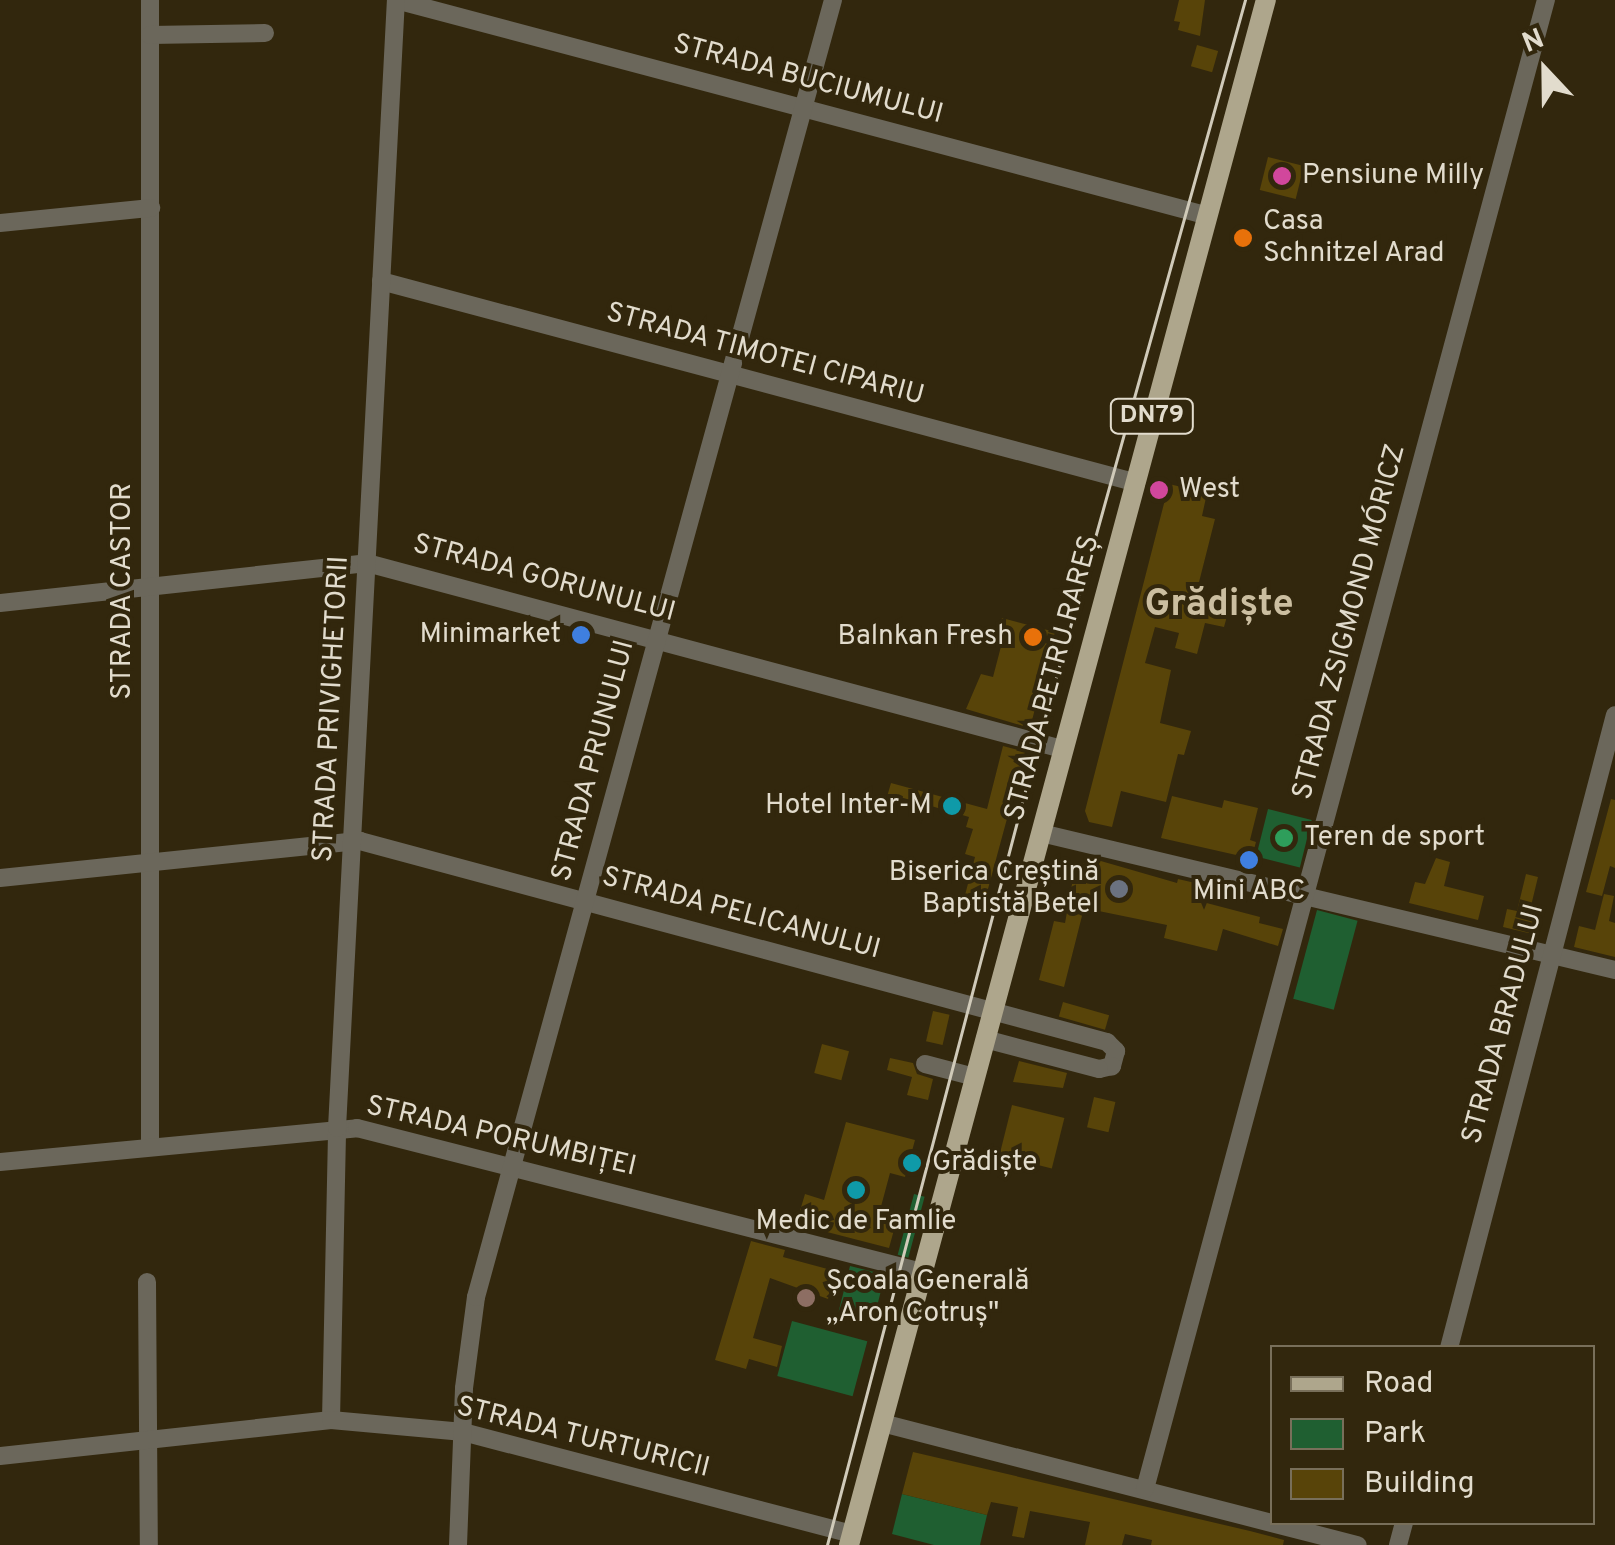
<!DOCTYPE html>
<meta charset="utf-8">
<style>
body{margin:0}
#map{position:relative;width:1615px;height:1545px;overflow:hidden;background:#32270d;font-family:Overpass,sans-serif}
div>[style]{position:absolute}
.green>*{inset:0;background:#1f5f31;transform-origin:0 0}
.building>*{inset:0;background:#584409;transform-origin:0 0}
.minor>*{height:18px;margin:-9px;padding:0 9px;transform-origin:9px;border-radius:9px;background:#6b675b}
.major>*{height:20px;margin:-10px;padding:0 10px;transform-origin:10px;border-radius:10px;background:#aea68c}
.tram>*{height:2.5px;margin:-1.25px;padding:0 1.25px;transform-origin:1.25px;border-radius:1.25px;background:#d0cab9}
.dots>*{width:28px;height:28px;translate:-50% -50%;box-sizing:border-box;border:5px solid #32270d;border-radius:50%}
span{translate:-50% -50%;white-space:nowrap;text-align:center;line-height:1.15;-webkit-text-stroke:8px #32270d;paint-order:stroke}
.shield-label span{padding:2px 8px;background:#32270d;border:2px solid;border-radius:8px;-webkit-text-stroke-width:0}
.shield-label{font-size:25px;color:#e2dccd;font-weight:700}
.street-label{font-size:28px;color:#e2dccd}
.poi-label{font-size:28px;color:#e2dccd}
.left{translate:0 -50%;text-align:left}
.right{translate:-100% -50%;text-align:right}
.district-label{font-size:38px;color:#cbbea0;font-weight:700}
.legend{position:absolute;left:1270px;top:1345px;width:325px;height:180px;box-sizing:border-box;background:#32270d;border:2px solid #786f5a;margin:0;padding:12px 18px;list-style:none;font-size:30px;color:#e2dccd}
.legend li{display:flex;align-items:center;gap:20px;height:50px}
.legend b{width:50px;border:2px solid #786f5a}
.north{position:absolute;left:1495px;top:20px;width:100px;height:100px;-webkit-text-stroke:8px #32270d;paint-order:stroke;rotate:338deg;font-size:28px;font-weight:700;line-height:40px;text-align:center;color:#e2dccd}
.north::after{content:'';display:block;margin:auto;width:35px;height:45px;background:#e2dccd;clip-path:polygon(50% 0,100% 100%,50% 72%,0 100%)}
</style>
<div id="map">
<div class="green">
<div style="left:1268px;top:809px;width:45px;height:49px;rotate:14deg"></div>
<div style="left:1317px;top:910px;width:42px;height:92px;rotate:15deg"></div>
<div style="left:914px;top:1194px;width:11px;height:63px;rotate:15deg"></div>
<div style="left:850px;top:1266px;width:36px;height:47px;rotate:14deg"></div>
<div style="left:792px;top:1321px;width:78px;height:57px;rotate:15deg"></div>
<div style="clip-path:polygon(902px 1494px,987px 1515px,980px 1545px,934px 1545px,892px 1534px)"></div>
</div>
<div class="building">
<div style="clip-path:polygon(1179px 0,1205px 0,1200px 36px,1178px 30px,1180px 22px,1174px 21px)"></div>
<div style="left:1197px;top:45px;width:22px;height:22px;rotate:16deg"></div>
<div style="left:1268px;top:157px;width:37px;height:34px;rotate:14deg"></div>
<div style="clip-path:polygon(1169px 484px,1207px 493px,1202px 516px,1215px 519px,1196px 594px,1231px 602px,1224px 627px,1205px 623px,1197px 654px,1175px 648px,1179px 633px,1155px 627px,1145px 663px,1171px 670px,1160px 723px,1191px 731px,1184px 755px,1178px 754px,1166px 802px,1121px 791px,1112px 827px,1089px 822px,1085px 811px)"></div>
<div style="clip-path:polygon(1002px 618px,1055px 632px,1030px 728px,966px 709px,981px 674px,993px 677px,1004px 635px,997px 633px)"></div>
<div style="clip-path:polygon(1003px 746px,1025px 752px,985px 900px,965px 895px,975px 857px,965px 854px,973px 829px,966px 827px,969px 817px,900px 797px,894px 817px,882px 814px,891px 783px,987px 809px)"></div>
<div style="clip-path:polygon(1172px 796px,1222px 808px,1224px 800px,1258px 808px,1250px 840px,1256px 842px,1253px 853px,1246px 851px,1245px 857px,1161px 838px)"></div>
<div style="clip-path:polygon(1611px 799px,1615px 800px,1615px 868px,1610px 866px,1602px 896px,1586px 892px)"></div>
<div style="clip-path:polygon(1087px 857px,1177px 883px,1178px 879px,1204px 885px,1199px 901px,1260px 917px,1259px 923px,1283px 929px,1278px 946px,1223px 929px,1217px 951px,1164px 938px,1167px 925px,1084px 908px,1064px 987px,1039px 980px,1054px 921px,1065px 923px,1076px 862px,1085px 864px)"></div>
<div style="clip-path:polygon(1436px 858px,1450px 862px,1444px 886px,1484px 896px,1478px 920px,1409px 903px,1415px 882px,1425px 884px)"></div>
<div style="clip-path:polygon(1526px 874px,1538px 877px,1531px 906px,1532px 915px,1541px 917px,1537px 935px,1503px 927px,1507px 909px,1517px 911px)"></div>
<div style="clip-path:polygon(1604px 894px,1614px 896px,1609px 921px,1615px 923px,1615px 957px,1574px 947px,1579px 926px,1595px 930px)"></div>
<div style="left:1063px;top:1002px;width:48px;height:15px;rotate:16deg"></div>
<div style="left:933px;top:1011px;width:17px;height:31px;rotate:13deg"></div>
<div style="left:822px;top:1044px;width:28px;height:30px;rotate:15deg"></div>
<div style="clip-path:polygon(890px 1058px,913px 1063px,917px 1074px,933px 1079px,928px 1100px,907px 1095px,912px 1077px,887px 1070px)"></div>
<div style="clip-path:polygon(1019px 1061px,1067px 1073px,1063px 1088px,1013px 1082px)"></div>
<div style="left:1094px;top:1097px;width:22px;height:31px;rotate:13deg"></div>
<div style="left:1012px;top:1105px;width:54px;height:52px;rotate:14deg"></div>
<div style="clip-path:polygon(846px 1122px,915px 1140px,905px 1177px,890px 1173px,879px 1214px,897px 1219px,889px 1248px,796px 1224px,805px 1194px,824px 1200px)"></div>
<div style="clip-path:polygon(751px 1241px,785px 1250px,783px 1257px,835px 1271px,828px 1299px,770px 1278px,753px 1338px,782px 1346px,777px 1367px,749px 1359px,746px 1369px,715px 1360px)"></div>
<div style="clip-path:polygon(913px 1452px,1250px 1531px,1284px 1540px,1283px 1545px,1151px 1545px,1152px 1540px,1125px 1534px,1122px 1545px,1085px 1545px,1090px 1522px,1030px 1511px,1024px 1538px,1012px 1536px,1018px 1507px,991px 1502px,987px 1515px,902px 1494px)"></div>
</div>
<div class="minor">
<div style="left:150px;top:0;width:1147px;rotate:90deg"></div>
<div style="left:396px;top:0;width:837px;rotate:14.88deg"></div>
<div style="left:150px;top:35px;width:115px;rotate:-1deg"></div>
<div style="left:0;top:223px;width:152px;rotate:-5.7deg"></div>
<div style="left:381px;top:281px;width:779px;rotate:14.95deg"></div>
<div style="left:0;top:603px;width:369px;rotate:-6.2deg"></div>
<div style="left:367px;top:563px;width:719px;rotate:14.98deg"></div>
<div style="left:1041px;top:833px;width:590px;rotate:13.42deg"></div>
<div style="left:0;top:878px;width:362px;rotate:-5.9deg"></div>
<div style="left:360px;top:841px;width:774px;rotate:15.06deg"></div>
<div style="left:1107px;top:1042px;width:13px;rotate:45deg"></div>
<div style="left:1116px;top:1051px;width:16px;rotate:105deg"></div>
<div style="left:1112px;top:1066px;width:13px;rotate:167deg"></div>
<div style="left:1099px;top:1069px;width:118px;rotate:-165.3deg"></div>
<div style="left:925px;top:1064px;width:52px;rotate:14.6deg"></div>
<div style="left:0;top:1162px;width:359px;rotate:-5.4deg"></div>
<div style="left:357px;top:1128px;width:583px;rotate:14.3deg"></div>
<div style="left:147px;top:1282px;width:263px;rotate:89.6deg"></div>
<div style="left:1449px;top:1348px;width:654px;rotate:-75.31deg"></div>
<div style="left:331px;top:1420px;width:292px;rotate:-88.8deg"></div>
<div style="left:337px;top:1128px;width:1130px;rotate:-87.01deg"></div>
<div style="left:882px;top:1423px;width:491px;rotate:14.4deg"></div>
<div style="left:0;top:1456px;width:333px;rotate:-6.2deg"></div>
<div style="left:331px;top:1420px;width:133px;rotate:5.2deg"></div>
<div style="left:463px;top:1432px;width:401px;rotate:14.7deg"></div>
<div style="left:1145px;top:1489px;width:1542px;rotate:-74.93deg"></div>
<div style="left:458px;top:1545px;width:157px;rotate:-87.8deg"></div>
<div style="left:464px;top:1388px;width:92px;rotate:-82.5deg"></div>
<div style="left:476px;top:1297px;width:1345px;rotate:-74.61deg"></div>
<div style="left:1398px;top:1545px;width:24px;rotate:-75deg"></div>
</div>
<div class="major">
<div style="left:849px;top:1545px;width:1600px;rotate:-74.9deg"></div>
</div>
<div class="tram">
<div style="left:827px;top:1545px;width:830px;rotate:-75.28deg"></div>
<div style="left:1038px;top:742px;width:770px;rotate:-74.41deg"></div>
</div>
<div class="dots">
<div style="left:1282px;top:176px;background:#d1479c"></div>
<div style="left:1243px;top:238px;background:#e8710a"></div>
<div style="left:1159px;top:490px;background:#d1479c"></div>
<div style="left:581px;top:635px;background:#3f7fe0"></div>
<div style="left:1033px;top:637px;background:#e8710a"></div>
<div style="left:952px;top:806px;background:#0f9aa8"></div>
<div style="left:1284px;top:838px;background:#2e9e5b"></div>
<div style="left:1249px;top:860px;background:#3f7fe0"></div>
<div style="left:1119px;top:889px;background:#6b7280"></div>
<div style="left:912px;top:1163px;background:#0f9aa8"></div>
<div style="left:856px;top:1190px;background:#0f9aa8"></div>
<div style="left:806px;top:1298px;background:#8d6e63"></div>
</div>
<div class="shield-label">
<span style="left:1152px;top:416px">DN79</span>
</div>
<div class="street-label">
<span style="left:808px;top:80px;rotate:15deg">STRADA BUCIUMULUI</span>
<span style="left:765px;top:355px;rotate:15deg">STRADA TIMOTEI CIPARIU</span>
<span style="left:544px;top:579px;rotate:15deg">STRADA GORUNULUI</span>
<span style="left:123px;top:591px;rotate:-90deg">STRADA CASTOR</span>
<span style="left:1350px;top:622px;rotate:-75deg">STRADA ZSIGMOND MÓRICZ</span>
<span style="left:1053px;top:678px;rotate:-75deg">STRADA PETRU RAREȘ</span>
<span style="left:332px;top:709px;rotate:-87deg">STRADA PRIVIGHETORII</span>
<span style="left:594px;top:761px;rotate:-75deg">STRADA PRUNULUI</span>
<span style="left:741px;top:914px;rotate:15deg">STRADA PELICANULUI</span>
<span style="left:1504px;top:1024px;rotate:-75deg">STRADA BRADULUI</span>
<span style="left:501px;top:1137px;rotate:13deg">STRADA PORUMBIȚEI</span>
<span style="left:583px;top:1438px;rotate:14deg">STRADA TURTURICII</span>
</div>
<div class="poi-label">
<span class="left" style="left:1302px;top:176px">Pensiune Milly</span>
<span class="left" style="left:1263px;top:238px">Casa<br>Schnitzel Arad</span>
<span class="left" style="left:1179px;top:490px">West</span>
<span class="right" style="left:561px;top:635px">Minimarket</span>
<span class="right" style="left:1013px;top:637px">Balnkan Fresh</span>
<span class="right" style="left:932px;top:806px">Hotel Inter-M</span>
<span class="left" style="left:1304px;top:838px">Teren de sport</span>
<span class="right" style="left:1099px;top:889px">Biserica Creștină<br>Baptistă Betel</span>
<span style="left:1249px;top:892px">Mini ABC</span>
<span class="left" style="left:932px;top:1163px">Grădiște</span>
<span style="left:856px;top:1222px">Medic de Famlie</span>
<span class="left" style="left:826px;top:1298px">Școala Generală<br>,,Aron Cotruș"</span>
</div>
<div class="district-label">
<span style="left:1219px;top:606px">Grădiște</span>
</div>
<ul class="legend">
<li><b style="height:12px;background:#aea68c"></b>Road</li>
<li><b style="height:28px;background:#1f5f31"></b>Park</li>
<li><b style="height:28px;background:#584409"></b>Building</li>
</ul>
<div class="north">N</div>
</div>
